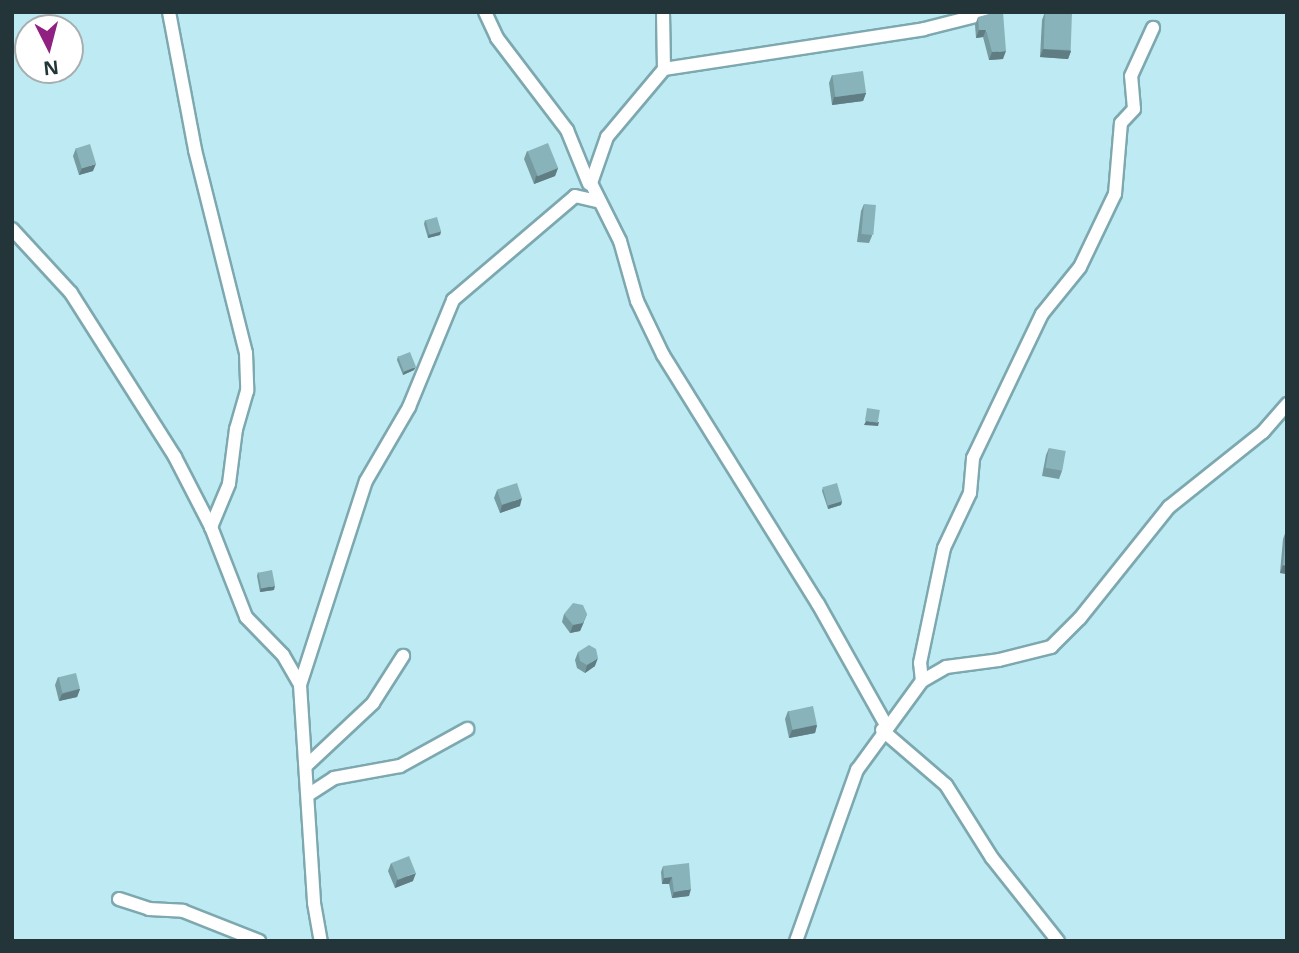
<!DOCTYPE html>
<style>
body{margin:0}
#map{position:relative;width:1299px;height:953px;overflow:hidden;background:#beebf3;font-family:"Noto Sans",sans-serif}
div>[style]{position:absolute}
.roads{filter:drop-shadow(2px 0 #7da8af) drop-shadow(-2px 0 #7da8af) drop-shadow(0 2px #7da8af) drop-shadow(0 -2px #7da8af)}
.street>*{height:12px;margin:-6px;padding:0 6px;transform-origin:6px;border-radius:6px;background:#fff}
.wall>*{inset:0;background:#759aa0}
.shaded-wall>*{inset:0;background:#5f7d82}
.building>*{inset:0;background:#88b3ba;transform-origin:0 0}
span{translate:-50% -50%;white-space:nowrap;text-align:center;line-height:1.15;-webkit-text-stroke:6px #fff;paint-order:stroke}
.frame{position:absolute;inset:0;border:14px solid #233538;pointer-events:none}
.north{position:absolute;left:14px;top:14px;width:70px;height:70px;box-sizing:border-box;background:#fff;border:2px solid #a7aeaf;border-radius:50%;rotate:174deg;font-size:19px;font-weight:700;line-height:28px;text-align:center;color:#233538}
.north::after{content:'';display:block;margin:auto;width:24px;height:32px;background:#902081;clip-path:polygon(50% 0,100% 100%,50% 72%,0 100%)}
</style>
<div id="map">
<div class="roads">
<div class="street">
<div style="left:169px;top:12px;width:140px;rotate:79.3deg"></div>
<div style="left:195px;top:150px;width:209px;rotate:75.9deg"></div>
<div style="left:246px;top:353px;width:38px;rotate:88deg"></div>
<div style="left:247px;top:391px;width:40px;rotate:106deg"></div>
<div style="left:236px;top:429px;width:55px;rotate:97.3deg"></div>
<div style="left:229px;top:484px;width:47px;rotate:112.7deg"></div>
<div style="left:211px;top:527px;width:97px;rotate:68.7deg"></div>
<div style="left:246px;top:617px;width:53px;rotate:45.8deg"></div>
<div style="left:283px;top:655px;width:34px;rotate:60deg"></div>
<div style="left:300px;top:685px;width:218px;rotate:86.3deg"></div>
<div style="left:314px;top:903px;width:39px;rotate:80deg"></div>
<div style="left:485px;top:12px;width:29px;rotate:65deg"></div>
<div style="left:497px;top:38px;width:116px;rotate:52.7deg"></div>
<div style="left:567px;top:130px;width:58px;rotate:67.8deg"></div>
<div style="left:663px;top:12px;width:57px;rotate:89deg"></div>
<div style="left:12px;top:229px;width:87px;rotate:47.3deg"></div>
<div style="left:71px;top:293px;width:194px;rotate:57.6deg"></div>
<div style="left:175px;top:457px;width:79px;rotate:62.8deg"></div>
<div style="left:922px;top:681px;width:18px;rotate:-96deg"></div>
<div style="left:920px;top:663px;width:117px;rotate:-78.2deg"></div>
<div style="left:944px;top:548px;width:61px;rotate:-64.7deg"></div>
<div style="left:970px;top:493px;width:35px;rotate:-85deg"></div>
<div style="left:973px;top:458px;width:160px;rotate:-64.4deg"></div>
<div style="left:1042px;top:314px;width:60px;rotate:-51deg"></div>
<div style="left:1080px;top:267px;width:81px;rotate:-64.4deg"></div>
<div style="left:1115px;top:194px;width:71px;rotate:-85.2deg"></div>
<div style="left:1121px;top:123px;width:19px;rotate:-47deg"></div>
<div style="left:1134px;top:109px;width:33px;rotate:-95deg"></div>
<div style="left:1131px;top:76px;width:53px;rotate:-65.4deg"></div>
<div style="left:300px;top:685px;width:214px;rotate:-72.1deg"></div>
<div style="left:366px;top:481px;width:86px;rotate:-59.8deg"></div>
<div style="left:409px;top:407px;width:116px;rotate:-67.6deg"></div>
<div style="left:453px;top:300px;width:160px;rotate:-40.4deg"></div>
<div style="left:575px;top:196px;width:23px;rotate:13deg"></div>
<div style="left:886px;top:725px;width:139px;rotate:-119.3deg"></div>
<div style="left:818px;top:604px;width:293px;rotate:-121.9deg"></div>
<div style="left:663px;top:355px;width:60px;rotate:-115.7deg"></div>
<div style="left:637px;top:301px;width:62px;rotate:-105.8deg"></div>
<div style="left:620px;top:241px;width:65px;rotate:-116.6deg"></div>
<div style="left:591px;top:183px;width:49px;rotate:-70.8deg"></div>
<div style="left:607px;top:137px;width:89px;rotate:-50deg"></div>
<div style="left:664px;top:69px;width:263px;rotate:-8.7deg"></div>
<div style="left:924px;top:29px;width:69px;rotate:-14.2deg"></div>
<div style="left:882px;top:730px;width:84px;rotate:40.7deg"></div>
<div style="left:946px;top:785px;width:86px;rotate:57.8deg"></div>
<div style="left:992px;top:858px;width:106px;rotate:51.5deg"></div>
<div style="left:306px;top:766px;width:92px;rotate:-43.2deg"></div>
<div style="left:373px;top:703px;width:56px;rotate:-57.4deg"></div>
<div style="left:308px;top:795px;width:31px;rotate:-33deg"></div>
<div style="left:334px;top:778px;width:67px;rotate:-10.3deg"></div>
<div style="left:400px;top:766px;width:77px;rotate:-28.9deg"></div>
<div style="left:119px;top:899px;width:32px;rotate:18deg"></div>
<div style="left:149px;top:909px;width:34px;rotate:3deg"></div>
<div style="left:183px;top:911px;width:82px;rotate:21.5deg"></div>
<div style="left:796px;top:941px;width:182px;rotate:-70.4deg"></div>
<div style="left:857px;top:770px;width:110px;rotate:-53.9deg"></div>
<div style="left:922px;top:681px;width:28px;rotate:-30deg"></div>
<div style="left:946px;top:667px;width:53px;rotate:-7.5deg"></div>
<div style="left:999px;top:660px;width:54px;rotate:-14deg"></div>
<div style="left:1051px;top:647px;width:41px;rotate:-45deg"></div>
<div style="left:1080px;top:618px;width:142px;rotate:-51.3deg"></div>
<div style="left:1169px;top:507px;width:120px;rotate:-38.6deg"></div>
<div style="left:1263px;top:432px;width:37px;rotate:-49deg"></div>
</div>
</div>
<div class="wall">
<div style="clip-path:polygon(1045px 12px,1071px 51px,1068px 59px,1040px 57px,1042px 20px)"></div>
<div style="clip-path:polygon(978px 17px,1003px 59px,989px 60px,983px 37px,976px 38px,975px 25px)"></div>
<div style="clip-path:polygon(832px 75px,866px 93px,863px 101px,832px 105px,829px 83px)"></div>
<div style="clip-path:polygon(76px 148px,93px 171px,79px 175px,73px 156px)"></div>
<div style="clip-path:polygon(527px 151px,558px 168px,555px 176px,534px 184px,524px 159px)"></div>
<div style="clip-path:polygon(864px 204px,872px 236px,869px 243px,857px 242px,861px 211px)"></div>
<div style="clip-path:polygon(425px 220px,441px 231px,440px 235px,428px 238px,424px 224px)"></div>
<div style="clip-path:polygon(398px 356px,414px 370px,403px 375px,397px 360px)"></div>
<div style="clip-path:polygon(1049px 448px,1062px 471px,1059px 479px,1042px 476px,1046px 455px)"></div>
<div style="clip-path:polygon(823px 487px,842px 501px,841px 505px,828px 509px,822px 491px)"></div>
<div style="clip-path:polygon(497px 490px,520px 506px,500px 513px,494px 498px)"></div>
<div style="clip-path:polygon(1286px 531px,1287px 531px,1287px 574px,1280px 573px,1283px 539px)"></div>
<div style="clip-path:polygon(258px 572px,274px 590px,260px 592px,257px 576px)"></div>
<div style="clip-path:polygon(564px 614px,584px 622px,580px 631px,570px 633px,562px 622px)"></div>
<div style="clip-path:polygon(578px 652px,595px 666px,585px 673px,577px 668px,575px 660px)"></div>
<div style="clip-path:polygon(58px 677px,80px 689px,77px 697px,59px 701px,55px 685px)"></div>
<div style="clip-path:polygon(788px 711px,817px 725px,815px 733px,789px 738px,785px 719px)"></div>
<div style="clip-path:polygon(391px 863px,413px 881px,395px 888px,388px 871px)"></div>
<div style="clip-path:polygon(663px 866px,689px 896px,672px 898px,669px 884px,662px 884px,661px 872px)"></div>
</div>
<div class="shaded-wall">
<div style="clip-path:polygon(979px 30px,986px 30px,983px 37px,976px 38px)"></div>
<div style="clip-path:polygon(1043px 49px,1071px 51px,1068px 59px,1040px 57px)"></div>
<div style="clip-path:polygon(1006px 51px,1003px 59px,989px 60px,992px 52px)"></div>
<div style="clip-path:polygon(866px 93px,863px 101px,832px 105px,834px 97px)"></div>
<div style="clip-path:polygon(96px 164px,93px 171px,79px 175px,82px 168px)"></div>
<div style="clip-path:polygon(558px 168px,555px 176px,534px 184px,536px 176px)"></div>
<div style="clip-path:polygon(441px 231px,440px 235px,428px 238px,429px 234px)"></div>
<div style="clip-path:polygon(416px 367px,414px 370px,403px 375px,404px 371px)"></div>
<div style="clip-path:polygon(866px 421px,879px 422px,878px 426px,864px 425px)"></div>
<div style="clip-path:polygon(522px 498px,520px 506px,500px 513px,502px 505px)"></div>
<div style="clip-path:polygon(842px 501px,841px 505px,828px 509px,829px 505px)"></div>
<div style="clip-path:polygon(1283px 565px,1287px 566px,1287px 574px,1280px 573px)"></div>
<div style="clip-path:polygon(275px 586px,274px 590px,260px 592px,261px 588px)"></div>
<div style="clip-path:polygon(587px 614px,580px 631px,570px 633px,573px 625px)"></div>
<div style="clip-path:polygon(598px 658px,595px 666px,585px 673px,587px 665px)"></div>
<div style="clip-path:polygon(80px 689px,77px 697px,59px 701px,62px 694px)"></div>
<div style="clip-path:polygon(817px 725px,815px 733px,789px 738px,792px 730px)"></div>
<div style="clip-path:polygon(416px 873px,413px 881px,395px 888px,397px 880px)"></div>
<div style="clip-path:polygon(672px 877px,669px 884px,662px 884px,664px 878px)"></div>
<div style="clip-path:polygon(691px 889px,689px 896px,672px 898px,674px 892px)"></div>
</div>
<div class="building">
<div style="clip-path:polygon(996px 12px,1003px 12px,1006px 51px,992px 52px,986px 30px,979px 30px,978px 17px)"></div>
<div style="left:1045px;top:12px;width:27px;height:37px;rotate:2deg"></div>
<div style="left:863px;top:71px;width:22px;height:31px;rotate:82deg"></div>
<div style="left:548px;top:143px;width:27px;height:22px;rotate:68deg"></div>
<div style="left:90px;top:144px;width:21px;height:15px;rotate:73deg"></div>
<div style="left:864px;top:204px;width:12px;height:30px;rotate:5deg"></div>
<div style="left:437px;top:217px;width:15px;height:12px;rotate:74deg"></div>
<div style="left:410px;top:352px;width:16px;height:13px;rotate:68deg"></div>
<div style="left:867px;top:408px;width:13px;height:13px;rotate:9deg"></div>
<div style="left:1049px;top:448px;width:17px;height:20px;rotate:10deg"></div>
<div style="left:517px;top:483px;width:16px;height:21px;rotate:72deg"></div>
<div style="left:837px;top:483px;width:19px;height:15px;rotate:74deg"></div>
<div style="clip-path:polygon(1286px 531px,1287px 531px,1287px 566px,1283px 565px)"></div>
<div style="left:272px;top:570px;width:16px;height:14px;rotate:79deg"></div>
<div style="clip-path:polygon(573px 603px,583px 605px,587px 614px,583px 623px,573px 625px,564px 614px)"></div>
<div style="clip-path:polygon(589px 645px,596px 649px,598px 658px,587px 665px,580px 661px,578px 652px)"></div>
<div style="left:76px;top:673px;width:16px;height:18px;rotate:76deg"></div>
<div style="left:813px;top:706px;width:19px;height:25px;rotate:78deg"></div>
<div style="left:409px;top:856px;width:18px;height:19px;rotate:68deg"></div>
<div style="clip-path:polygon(689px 863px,691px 889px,674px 892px,672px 877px,664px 878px,663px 866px)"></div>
</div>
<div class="frame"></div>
<div class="north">N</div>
</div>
